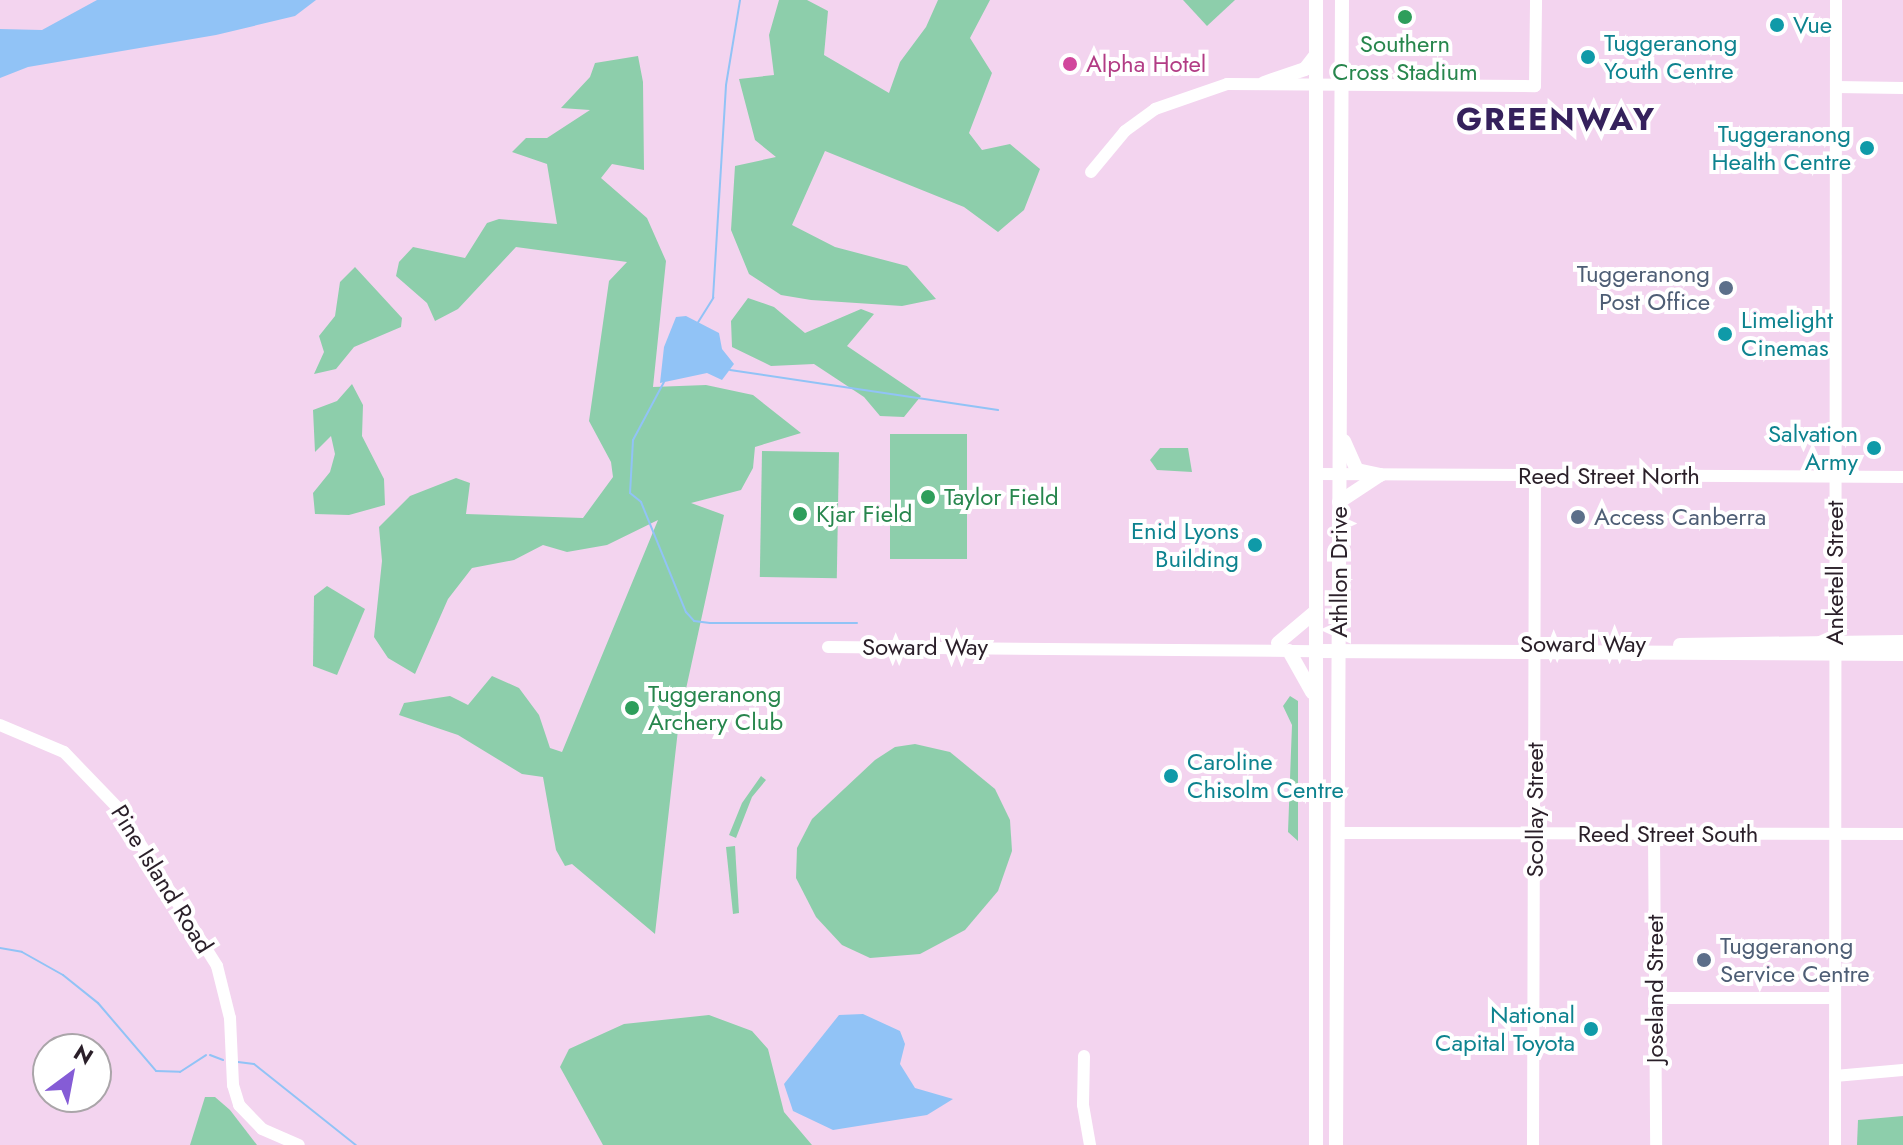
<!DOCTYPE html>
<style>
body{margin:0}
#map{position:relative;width:1903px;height:1145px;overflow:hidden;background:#f3d4ef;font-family:Jost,sans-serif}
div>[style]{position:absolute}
.green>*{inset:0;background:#8dceab;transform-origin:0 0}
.water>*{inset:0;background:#91c3f6}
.stream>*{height:2px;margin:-1px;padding:0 1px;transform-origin:1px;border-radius:1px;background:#91c3f6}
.minor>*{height:12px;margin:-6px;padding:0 6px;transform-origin:6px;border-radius:6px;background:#fff}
.major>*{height:14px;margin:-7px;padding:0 7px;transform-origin:7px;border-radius:7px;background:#fff}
.dots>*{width:22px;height:22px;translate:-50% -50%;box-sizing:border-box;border:4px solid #fff;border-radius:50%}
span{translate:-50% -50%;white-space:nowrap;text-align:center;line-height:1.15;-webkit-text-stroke:8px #fff;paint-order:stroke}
.culture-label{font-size:24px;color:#0d838f}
.left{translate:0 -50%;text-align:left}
.right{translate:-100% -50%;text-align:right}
.leisure-label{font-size:24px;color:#27864d}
.hotel-label{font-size:24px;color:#b23c85}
.service-label{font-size:24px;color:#4e5e75}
.street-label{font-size:24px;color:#2a1f29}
.district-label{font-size:32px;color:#35215c;font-weight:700;letter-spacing:2px}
.north{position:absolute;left:32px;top:1033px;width:80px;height:80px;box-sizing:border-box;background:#fff;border:2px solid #aaa5a9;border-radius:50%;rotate:32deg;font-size:22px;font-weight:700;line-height:32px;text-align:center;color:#2a1f29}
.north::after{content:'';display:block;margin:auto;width:28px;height:36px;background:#855cd6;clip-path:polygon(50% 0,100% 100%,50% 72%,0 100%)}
</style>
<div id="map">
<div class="green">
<div style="clip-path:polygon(779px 0,807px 0,828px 11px,824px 55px,889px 93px,900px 62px,926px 27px,938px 0,990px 0,970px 38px,992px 73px,969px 133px,982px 150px,1010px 144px,1040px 169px,1024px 210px,998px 232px,964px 207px,825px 151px,792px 225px,835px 247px,907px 266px,936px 299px,902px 306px,811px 300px,781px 295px,749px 274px,731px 230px,735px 166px,776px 157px,755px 140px,739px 79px,774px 75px,769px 35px)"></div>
<div style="clip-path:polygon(1183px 0,1235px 0,1207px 26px)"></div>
<div style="clip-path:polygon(638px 56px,643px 82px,644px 170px,612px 164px,601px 178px,647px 218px,666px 261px,653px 387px,706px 385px,753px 395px,801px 433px,755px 447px,753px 468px,741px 490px,691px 503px,724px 515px,679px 721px,655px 934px,572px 864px,565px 866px,556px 850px,543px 777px,522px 774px,458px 735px,399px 715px,404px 703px,450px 696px,468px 705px,492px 676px,519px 688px,539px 715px,550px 748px,562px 752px,658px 520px,607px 545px,567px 552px,543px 545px,514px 560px,472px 568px,448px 599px,415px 674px,388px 658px,374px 637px,382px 561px,379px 527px,410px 496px,456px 478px,470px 483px,466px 514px,583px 518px,613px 477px,611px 462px,589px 421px,609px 281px,627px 262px,516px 247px,458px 309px,435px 321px,427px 303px,396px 276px,399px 262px,413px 247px,465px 258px,487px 223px,499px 219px,557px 224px,547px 164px,512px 152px,526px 138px,547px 138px,590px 110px,561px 108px,590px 77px,595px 63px)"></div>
<div style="clip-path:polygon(355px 267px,402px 318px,401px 327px,354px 347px,336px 369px,314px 374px,324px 352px,319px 336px,335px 316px,340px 282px)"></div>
<div style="clip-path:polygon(748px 298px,774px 307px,805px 333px,861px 309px,874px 314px,847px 346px,921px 396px,904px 417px,880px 416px,864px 397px,814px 364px,771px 366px,732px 347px,731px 321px)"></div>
<div style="clip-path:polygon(352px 384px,363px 405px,362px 436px,384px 479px,385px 505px,349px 515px,315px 514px,313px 493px,330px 472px,335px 454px,331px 436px,315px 452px,313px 410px,337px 401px)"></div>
<div style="left:890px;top:434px;width:77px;height:125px"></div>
<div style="clip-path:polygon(1160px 448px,1188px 448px,1192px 472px,1157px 470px,1150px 460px)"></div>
<div style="left:762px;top:451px;width:77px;height:126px;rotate:1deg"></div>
<div style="clip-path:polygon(327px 586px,365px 609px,337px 675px,313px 666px,314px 596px)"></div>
<div style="clip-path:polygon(1290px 696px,1298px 701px,1298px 841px,1288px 832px,1292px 725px,1283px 706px)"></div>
<div style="clip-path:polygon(915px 744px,950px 752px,995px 789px,1010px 820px,1012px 851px,998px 891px,965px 930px,920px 954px,870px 958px,842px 945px,816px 917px,796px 878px,797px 848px,812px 819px,875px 760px,895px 747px)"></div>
<div style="clip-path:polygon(761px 776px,766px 780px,752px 797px,736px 838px,729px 835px,742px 803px)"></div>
<div style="clip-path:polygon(735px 846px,739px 913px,733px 914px,726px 847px)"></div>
<div style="clip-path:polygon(709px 1015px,752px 1031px,768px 1049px,784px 1112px,812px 1145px,603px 1145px,560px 1067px,569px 1049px,624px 1024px)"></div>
<div style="clip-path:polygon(205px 1097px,215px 1097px,230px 1110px,257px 1145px,190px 1145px)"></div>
<div style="clip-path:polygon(1903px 1116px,1903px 1145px,1857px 1145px,1858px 1120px)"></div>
</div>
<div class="water">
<div style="clip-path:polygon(97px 0,316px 0,295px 16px,216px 35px,28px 67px,0 78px,0 29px,42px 30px)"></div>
<div style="clip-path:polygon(686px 316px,719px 333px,722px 349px,734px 364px,722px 380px,707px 373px,660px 383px,664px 347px,676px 317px)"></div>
<div style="clip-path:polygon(863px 1014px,900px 1031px,905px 1044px,900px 1064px,915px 1088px,953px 1099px,927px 1115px,833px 1130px,793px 1111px,784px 1084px,839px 1015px)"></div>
</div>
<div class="stream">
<div style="left:697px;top:324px;width:31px;rotate:-58deg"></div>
<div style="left:713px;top:298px;width:213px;rotate:-86.5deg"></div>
<div style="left:726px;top:85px;width:86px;rotate:-80.6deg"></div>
<div style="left:730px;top:370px;width:271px;rotate:8.5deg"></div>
<div style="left:664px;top:382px;width:66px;rotate:118.1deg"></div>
<div style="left:633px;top:440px;width:53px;rotate:93.2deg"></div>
<div style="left:630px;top:493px;width:14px;rotate:39deg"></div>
<div style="left:641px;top:502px;width:119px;rotate:67.8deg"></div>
<div style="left:686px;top:612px;width:12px;rotate:48deg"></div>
<div style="left:694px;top:621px;width:16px;rotate:7deg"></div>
<div style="left:710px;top:623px;width:147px"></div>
<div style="left:0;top:948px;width:22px;rotate:10deg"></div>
<div style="left:22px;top:952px;width:47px;rotate:29.3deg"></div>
<div style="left:63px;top:975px;width:45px;rotate:38.7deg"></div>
<div style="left:98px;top:1003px;width:89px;rotate:49.5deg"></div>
<div style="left:156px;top:1071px;width:24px;rotate:2deg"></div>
<div style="left:180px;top:1072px;width:31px;rotate:-33deg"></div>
<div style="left:210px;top:1055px;width:14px;rotate:21deg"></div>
<div style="left:238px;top:1062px;width:16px;rotate:7deg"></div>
<div style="left:254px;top:1064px;width:130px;rotate:38.5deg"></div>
</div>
<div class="minor">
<div style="left:1836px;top:87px;width:67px;rotate:0.9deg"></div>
<div style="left:1091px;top:172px;width:53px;rotate:-50.3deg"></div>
<div style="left:1125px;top:131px;width:37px;rotate:-36deg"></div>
<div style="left:1155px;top:109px;width:76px;rotate:-19.1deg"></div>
<div style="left:1227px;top:84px;width:308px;rotate:0.4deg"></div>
<div style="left:1535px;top:86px;width:86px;rotate:-89.3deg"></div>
<div style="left:1316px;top:474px;width:587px;rotate:0.29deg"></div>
<div style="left:828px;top:647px;width:488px;rotate:0.5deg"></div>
<div style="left:0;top:725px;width:69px;rotate:22.9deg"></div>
<div style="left:64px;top:752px;width:76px;rotate:46.1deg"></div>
<div style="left:117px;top:807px;width:188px;rotate:57.8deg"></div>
<div style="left:217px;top:966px;width:54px;rotate:76deg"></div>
<div style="left:230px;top:1018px;width:67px;rotate:87.4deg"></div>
<div style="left:233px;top:1085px;width:21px;rotate:73deg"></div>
<div style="left:239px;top:1105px;width:33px;rotate:46deg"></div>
<div style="left:262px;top:1129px;width:40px;rotate:23.4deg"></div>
<div style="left:1337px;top:833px;width:566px;rotate:0.1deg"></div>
<div style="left:1654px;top:834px;width:311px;rotate:89.6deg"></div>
<div style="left:1655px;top:998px;width:180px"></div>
<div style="left:1084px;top:1056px;width:49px;rotate:91.2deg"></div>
<div style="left:1083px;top:1105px;width:41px;rotate:80.1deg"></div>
<div style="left:1835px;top:1076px;width:68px;rotate:-5deg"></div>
<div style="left:1533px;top:1145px;width:669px;rotate:-89.83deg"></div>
<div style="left:1835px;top:1145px;width:1145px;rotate:-89.95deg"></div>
</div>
<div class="major">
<div style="left:1264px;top:83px;width:43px;rotate:-18.9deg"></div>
<div style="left:1305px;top:69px;width:18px;rotate:-52deg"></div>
<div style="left:1344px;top:441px;width:32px;rotate:66deg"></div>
<div style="left:1357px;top:470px;width:24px;rotate:12deg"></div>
<div style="left:1339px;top:502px;width:49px;rotate:-33.4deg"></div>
<div style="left:1278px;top:643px;width:50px;rotate:-40.1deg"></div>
<div style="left:1680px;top:645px;width:223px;rotate:-0.8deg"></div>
<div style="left:1289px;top:651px;width:47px;rotate:60.7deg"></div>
<div style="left:1316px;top:651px;width:587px;rotate:0.29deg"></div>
<div style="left:1316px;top:1145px;width:1145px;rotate:-90deg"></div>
<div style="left:1336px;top:1145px;width:1145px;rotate:-89.7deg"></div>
</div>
<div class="dots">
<div style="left:1405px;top:17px;background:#2e9e5b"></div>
<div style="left:1777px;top:25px;background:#0f9aa8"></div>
<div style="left:1588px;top:57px;background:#0f9aa8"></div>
<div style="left:1070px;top:64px;background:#d1479c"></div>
<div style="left:1867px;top:148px;background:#0f9aa8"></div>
<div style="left:1726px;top:288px;background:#5c6f8a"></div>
<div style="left:1725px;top:334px;background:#0f9aa8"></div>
<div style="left:1874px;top:448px;background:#0f9aa8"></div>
<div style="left:928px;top:497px;background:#2e9e5b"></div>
<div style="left:800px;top:514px;background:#2e9e5b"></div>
<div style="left:1578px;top:517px;background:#5c6f8a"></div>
<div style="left:1255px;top:545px;background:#0f9aa8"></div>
<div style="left:632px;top:708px;background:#2e9e5b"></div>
<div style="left:1171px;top:776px;background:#0f9aa8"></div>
<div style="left:1704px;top:960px;background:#5c6f8a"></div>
<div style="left:1591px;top:1029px;background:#0f9aa8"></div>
</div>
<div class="culture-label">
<span class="left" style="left:1793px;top:25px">Vue</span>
<span class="left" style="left:1604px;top:57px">Tuggeranong<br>Youth Centre</span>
<span class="right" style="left:1851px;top:148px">Tuggeranong<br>Health Centre</span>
<span class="left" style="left:1741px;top:334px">Limelight<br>Cinemas</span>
<span class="right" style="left:1858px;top:448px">Salvation<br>Army</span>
<span class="right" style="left:1239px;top:545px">Enid Lyons<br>Building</span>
<span class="left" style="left:1187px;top:776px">Caroline<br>Chisolm Centre</span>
<span class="right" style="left:1575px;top:1029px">National<br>Capital Toyota</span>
</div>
<div class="leisure-label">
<span style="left:1405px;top:58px">Southern<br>Cross Stadium</span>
<span class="left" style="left:944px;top:497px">Taylor Field</span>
<span class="left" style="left:816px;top:514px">Kjar Field</span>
<span class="left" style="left:648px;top:708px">Tuggeranong<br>Archery Club</span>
</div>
<div class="hotel-label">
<span class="left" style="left:1086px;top:64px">Alpha Hotel</span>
</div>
<div class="service-label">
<span class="right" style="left:1710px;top:288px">Tuggeranong<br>Post Office</span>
<span class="left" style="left:1594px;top:517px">Access Canberra</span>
<span class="left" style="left:1720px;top:960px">Tuggeranong<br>Service Centre</span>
</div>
<div class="street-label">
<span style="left:1609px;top:476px">Reed Street North</span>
<span style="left:1339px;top:572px;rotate:-90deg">Athllon Drive</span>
<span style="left:1835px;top:573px;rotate:-90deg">Anketell Street</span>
<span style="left:1583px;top:644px">Soward Way</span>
<span style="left:925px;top:647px">Soward Way</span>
<span style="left:1535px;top:810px;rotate:-90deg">Scollay Street</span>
<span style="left:1668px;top:834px">Reed Street South</span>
<span style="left:162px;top:879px;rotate:58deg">Pine Island Road</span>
<span style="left:1655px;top:989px;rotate:-90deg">Joseland Street</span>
</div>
<div class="district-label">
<span style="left:1556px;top:119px">GREENWAY</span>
</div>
<div class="north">N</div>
</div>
